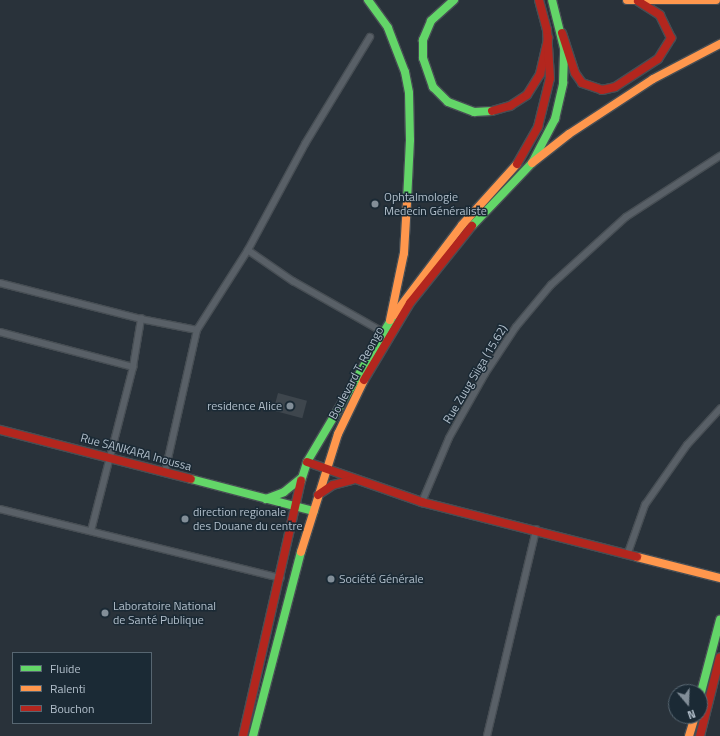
<!DOCTYPE html>
<meta charset="utf-8">
<style>
body{margin:0}
#map{position:relative;width:720px;height:736px;overflow:hidden;background:#29323a;font-family:"Titillium Web",sans-serif}
div>[style]{position:absolute}
.building>*{inset:0;background:#3e464d;transform-origin:0 0}
.roads{filter:drop-shadow(1px 0 #474e54) drop-shadow(-1px 0 #474e54) drop-shadow(0 1px #474e54) drop-shadow(0 -1px #474e54)}
.street>*{height:5.5px;margin:-2.75px;padding:0 2.75px;transform-origin:2.75px;border-radius:2.75px;background:#596067}
.fast>*{height:8px;margin:-4px;padding:0 4px;transform-origin:4px;border-radius:4px;background:#63d668}
.slow>*{height:8px;margin:-4px;padding:0 4px;transform-origin:4px;border-radius:4px;background:#ff974d}
.jam>*{height:8px;margin:-4px;padding:0 4px;transform-origin:4px;border-radius:4px;background:#b3261e}
.dots>*{width:11px;height:11px;translate:-50% -50%;box-sizing:border-box;border:2px solid #1b2a35;border-radius:50%}
span{translate:-50% -50%;white-space:nowrap;text-align:center;line-height:1.15;-webkit-text-stroke:3px #1b2a35;paint-order:stroke}
.poi-label{font-size:12px;color:#b2bfcb}
.left{translate:0 -50%;text-align:left}
.right{translate:-100% -50%;text-align:right}
.street-label{font-size:12px;color:#b2bfcb}
.legend{position:absolute;left:12px;top:652px;width:140px;height:72px;box-sizing:border-box;background:#1b2a35;border:1px solid #576671;margin:0;padding:5px 7px;list-style:none;font-size:12px;color:#b2bfcb}
.legend li{display:flex;align-items:center;gap:8px;height:20px}
.legend b{width:20px;border:1px solid #576671}
.north{position:absolute;left:668px;top:684px;width:40px;height:40px;box-sizing:border-box;background:#1b2a35;border:1px solid #576671;border-radius:50%;rotate:161deg;font-size:11px;font-weight:700;line-height:16px;text-align:center;color:#b2bfcb}
.north::after{content:'';display:block;margin:auto;width:14px;height:18px;background:#828e98;clip-path:polygon(50% 0,100% 100%,50% 72%,0 100%)}
</style>
<div id="map">
<div class="building">
<div style="left:278px;top:393px;width:30px;height:18px;rotate:15deg"></div>
</div>
<div class="roads">
<div class="street">
<div style="left:248px;top:250px;width:55px;rotate:34.6deg"></div>
<div style="left:293px;top:281px;width:103px;rotate:29.5deg"></div>
<div style="left:0;top:283px;width:146px;rotate:14.3deg"></div>
<div style="left:141px;top:319px;width:57px;rotate:11.1deg"></div>
<div style="left:0;top:332px;width:138px;rotate:14.7deg"></div>
<div style="left:165px;top:472px;width:146px;rotate:-77.3deg"></div>
<div style="left:197px;top:330px;width:95px;rotate:-57.5deg"></div>
<div style="left:248px;top:250px;width:120px;rotate:-61.7deg"></div>
<div style="left:305px;top:144px;width:125px;rotate:-58.7deg"></div>
<div style="left:422px;top:502px;width:69px;rotate:-67.1deg"></div>
<div style="left:449px;top:438px;width:73px;rotate:-60.6deg"></div>
<div style="left:485px;top:374px;width:56px;rotate:-56.6deg"></div>
<div style="left:516px;top:327px;width:55px;rotate:-50.2deg"></div>
<div style="left:551px;top:285px;width:101px;rotate:-42.2deg"></div>
<div style="left:626px;top:217px;width:112px;rotate:-33deg"></div>
<div style="left:0;top:509px;width:289px;rotate:13.8deg"></div>
<div style="left:91px;top:531px;width:169px;rotate:-75.6deg"></div>
<div style="left:133px;top:367px;width:49px;rotate:-80.5deg"></div>
<div style="left:628px;top:553px;width:51px;rotate:-70.5deg"></div>
<div style="left:645px;top:505px;width:73px;rotate:-55deg"></div>
<div style="left:687px;top:445px;width:49px;rotate:-47.5deg"></div>
<div style="left:487px;top:736px;width:212px;rotate:-76.6deg"></div>
</div>
<div class="fast">
<div style="left:368px;top:0;width:34px;rotate:54deg"></div>
<div style="left:388px;top:28px;width:47px;rotate:68.9deg"></div>
<div style="left:405px;top:72px;width:21px;rotate:79deg"></div>
<div style="left:409px;top:93px;width:47px;rotate:88.8deg"></div>
<div style="left:410px;top:140px;width:62px;rotate:92.8deg"></div>
<div style="left:454px;top:0;width:31px;rotate:138deg"></div>
<div style="left:431px;top:21px;width:21px;rotate:113deg"></div>
<div style="left:423px;top:40px;width:18px;rotate:90deg"></div>
<div style="left:423px;top:58px;width:31px;rotate:71deg"></div>
<div style="left:433px;top:87px;width:21px;rotate:45deg"></div>
<div style="left:448px;top:102px;width:28px;rotate:21deg"></div>
<div style="left:474px;top:112px;width:18px;rotate:-3deg"></div>
<div style="left:472px;top:226px;width:87px;rotate:-46.4deg"></div>
<div style="left:532px;top:163px;width:50px;rotate:-62.4deg"></div>
<div style="left:555px;top:119px;width:37px;rotate:-77deg"></div>
<div style="left:563px;top:83px;width:35px;rotate:-88deg"></div>
<div style="left:564px;top:48px;width:49px;rotate:-104deg"></div>
<div style="left:191px;top:479px;width:127px;rotate:14.6deg"></div>
<div style="left:301px;top:481px;width:20px;rotate:-72deg"></div>
<div style="left:307px;top:462px;width:171px;rotate:-59.4deg"></div>
<div style="left:266px;top:499px;width:19px;rotate:-21deg"></div>
<div style="left:284px;top:492px;width:21px;rotate:-39deg"></div>
<div style="left:700px;top:696px;width:79px;rotate:-75.3deg"></div>
<div style="left:253px;top:736px;width:190px;rotate:-75.4deg"></div>
</div>
<div class="slow">
<div style="left:627px;top:0;width:89px"></div>
<div style="left:532px;top:163px;width:47px;rotate:-38.1deg"></div>
<div style="left:569px;top:134px;width:100px;rotate:-33.2deg"></div>
<div style="left:653px;top:79px;width:76px;rotate:-27.6deg"></div>
<div style="left:394px;top:315px;width:113px;rotate:-52.9deg"></div>
<div style="left:462px;top:225px;width:82px;rotate:-48deg"></div>
<div style="left:390px;top:320px;width:68px;rotate:-78.2deg"></div>
<div style="left:404px;top:253px;width:51px;rotate:-86.6deg"></div>
<div style="left:301px;top:552px;width:124px;rotate:-72.6deg"></div>
<div style="left:338px;top:434px;width:60px;rotate:-64.3deg"></div>
<div style="left:637px;top:557px;width:86px;rotate:14.2deg"></div>
<div style="left:689px;top:736px;width:21px;rotate:-73deg"></div>
</div>
<div class="jam">
<div style="left:562px;top:33px;width:42px;rotate:72deg"></div>
<div style="left:575px;top:73px;width:12px;rotate:55deg"></div>
<div style="left:582px;top:83px;width:21px;rotate:19deg"></div>
<div style="left:602px;top:90px;width:13px;rotate:-13deg"></div>
<div style="left:615px;top:87px;width:51px;rotate:-33.1deg"></div>
<div style="left:658px;top:59px;width:25px;rotate:-58deg"></div>
<div style="left:671px;top:38px;width:25px;rotate:-116deg"></div>
<div style="left:660px;top:15px;width:26px;rotate:-148deg"></div>
<div style="left:492px;top:111px;width:19px;rotate:-16deg"></div>
<div style="left:510px;top:106px;width:20px;rotate:-33deg"></div>
<div style="left:527px;top:95px;width:25px;rotate:-58deg"></div>
<div style="left:540px;top:74px;width:37px;rotate:-77deg"></div>
<div style="left:517px;top:164px;width:43px;rotate:-60.4deg"></div>
<div style="left:538px;top:127px;width:50px;rotate:-76.2deg"></div>
<div style="left:550px;top:78px;width:48px;rotate:-93.6deg"></div>
<div style="left:547px;top:30px;width:31px;rotate:-105deg"></div>
<div style="left:364px;top:380px;width:90px;rotate:-59.1deg"></div>
<div style="left:410px;top:303px;width:99px;rotate:-51.2deg"></div>
<div style="left:0;top:430px;width:197px;rotate:14.4deg"></div>
<div style="left:307px;top:462px;width:122px;rotate:19.2deg"></div>
<div style="left:422px;top:502px;width:222px;rotate:14.3deg"></div>
<div style="left:318px;top:495px;width:18px;rotate:-34deg"></div>
<div style="left:333px;top:485px;width:20px;rotate:-15deg"></div>
<div style="left:243px;top:736px;width:262px;rotate:-77.2deg"></div>
<div style="left:700px;top:736px;width:81px;rotate:-75.8deg"></div>
</div>
</div>
<div class="dots">
<div style="left:375px;top:204px;background:#828e98"></div>
<div style="left:290px;top:406px;background:#828e98"></div>
<div style="left:185px;top:519px;background:#828e98"></div>
<div style="left:331px;top:579px;background:#828e98"></div>
<div style="left:105px;top:613px;background:#828e98"></div>
</div>
<div class="poi-label">
<span class="left" style="left:384px;top:204px">Ophtalmologie<br>Medecin Généraliste</span>
<span class="right" style="left:282px;top:406px">residence Alice</span>
<span class="left" style="left:193px;top:519px">direction regionale<br>des Douane du centre</span>
<span class="left" style="left:339px;top:579px">Société Générale</span>
<span class="left" style="left:113px;top:613px">Laboratoire National<br>de Santé Publique</span>
</div>
<div class="street-label">
<span style="left:356px;top:373px;rotate:-62deg">Boulevard T. Reongo</span>
<span style="left:475px;top:374px;rotate:-59deg">Rue Zuug Siiga (15.62)</span>
<span style="left:136px;top:452px;rotate:15deg">Rue SANKARA Inoussa</span>
</div>
<ul class="legend">
<li><b style="height:5px;background:#63d668"></b>Fluide</li>
<li><b style="height:5px;background:#ff974d"></b>Ralenti</li>
<li><b style="height:5px;background:#b3261e"></b>Bouchon</li>
</ul>
<div class="north">N</div>
</div>
